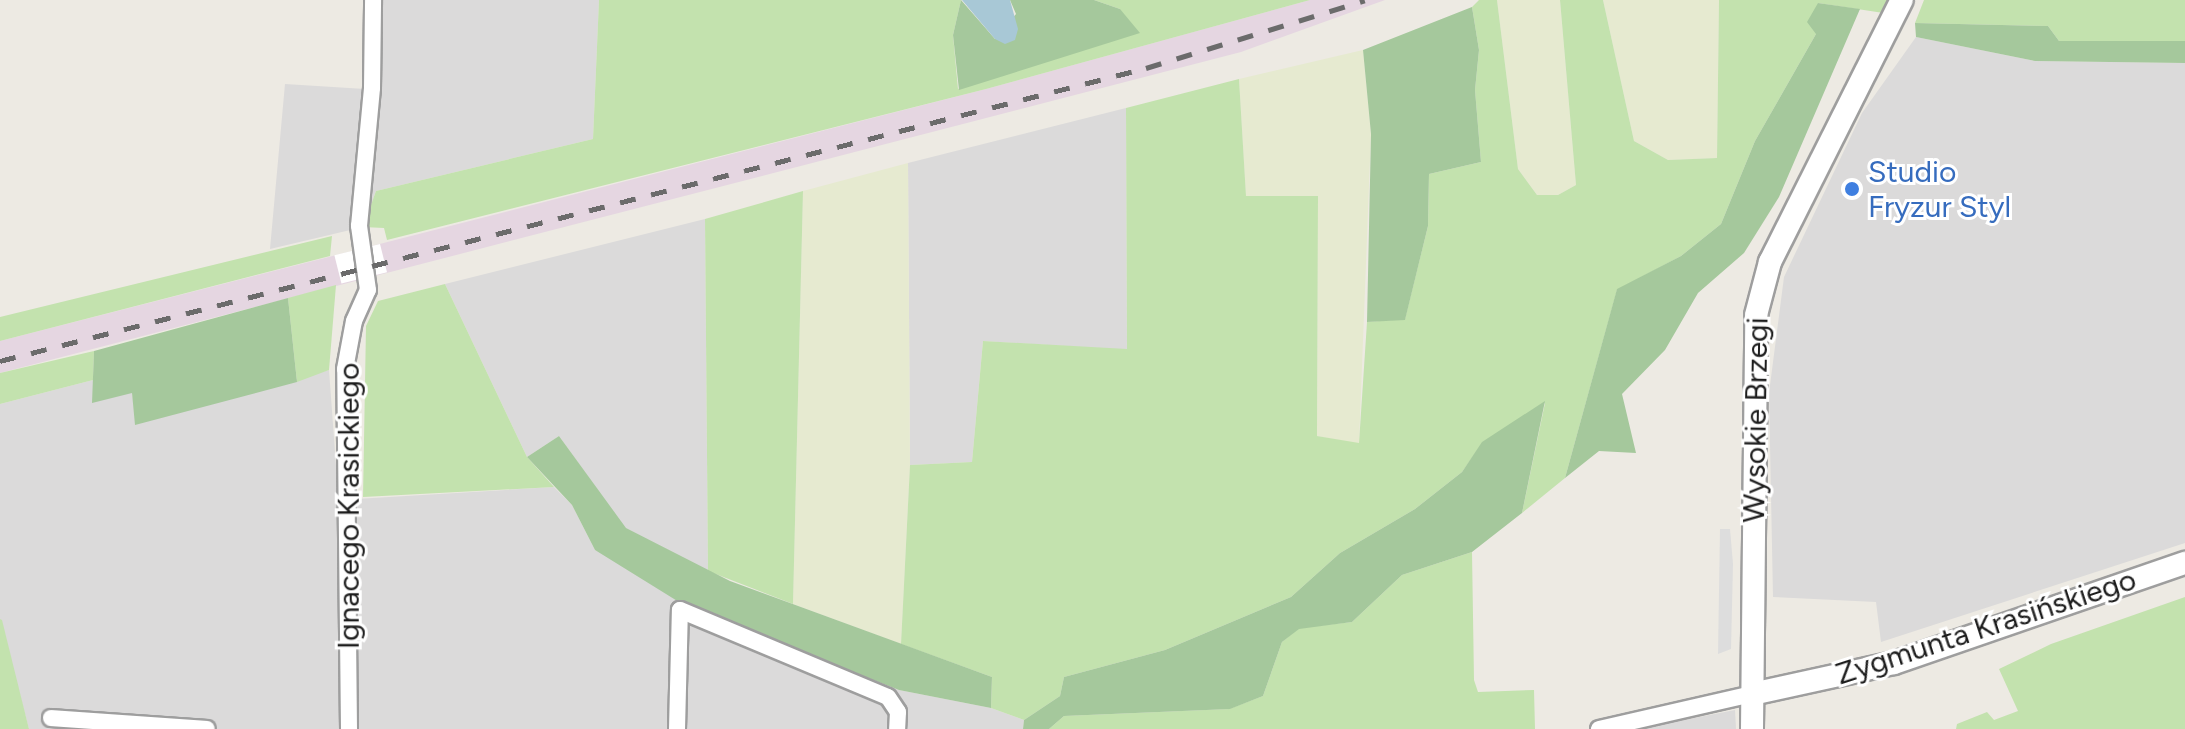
<!DOCTYPE html>
<meta charset="utf-8">
<style>
body{margin:0}
#map{position:relative;width:2185px;height:729px;overflow:hidden;background:#edeae3;font-family:Figtree,sans-serif}
div>[style]{position:absolute}
.residential>*{inset:0;background:#dbdada}
.industrial>*{inset:0;background:#e5d6e1}
.farmland>*{inset:0;background:#e6ead0}
.grass>*{inset:0;background:#c3e2ae}
.forest>*{inset:0;background:#a5c89c}
.parking>*{inset:0;background:#ddd}
.water>*{inset:0;background:#a8c8d6}
.pier>*{inset:0;background:#fff;transform-origin:0 0}
.roads{filter:drop-shadow(2px 0 #9e9e9e) drop-shadow(-2px 0 #9e9e9e) drop-shadow(0 2px #9e9e9e) drop-shadow(0 -2px #9e9e9e)}
.minor>*{height:16px;margin:-8px;padding:0 8px;transform-origin:8px;border-radius:8px;background:#fff}
.tertiary>*{height:22px;margin:-11px;padding:0 11px;transform-origin:11px;border-radius:11px;background:#fff}
.rail>*{height:5px;margin-top:-2.5px;transform-origin:0;background:repeating-linear-gradient(90deg,#6b6b6b 0 16px,transparent 0 32px)}
.dots>*{width:22px;height:22px;translate:-50% -50%;box-sizing:border-box;border:4px solid #fff;border-radius:50%}
span{translate:-50% -50%;white-space:nowrap;text-align:center;line-height:1.15;-webkit-text-stroke:6px #fff;paint-order:stroke}
.shop-label{font-size:30px;color:#366cbe}
.left{translate:0 -50%;text-align:left}
.street-label{font-size:30px;color:#1d1d1d}
</style>
<div id="map">
<div class="residential">
<div style="clip-path:polygon(382px 0,599px 0,593px 139px,376px 191px,363px 227px,270px 249px,285px 84px,381px 90px)"></div>
<div style="clip-path:polygon(1916px 37px,2035px 61px,2185px 63px,2185px 543px,1881px 642px,1876px 602px,1773px 597px,1769px 393px,1784px 277px,1862px 113px)"></div>
<div style="clip-path:polygon(1126px 108px,1127px 350px,983px 341px,972px 462px,910px 465px,908px 163px)"></div>
<div style="clip-path:polygon(705px 219px,708px 571px,625px 528px,559px 436px,527px 457px,445px 284px)"></div>
<div style="clip-path:polygon(329px 370px,340px 520px,340px 729px,29px 729px,0 619px,0 404px,93px 380px,93px 402px,132px 392px,136px 424px)"></div>
<div style="clip-path:polygon(554px 487px,572px 505px,595px 550px,899px 690px,991px 708px,1024px 720px,1023px 729px,358px 729px,356px 499px)"></div>
<div style="clip-path:polygon(1735px 710px,1736px 729px,1644px 729px,1653px 726px)"></div>
</div>
<div class="industrial">
<div style="clip-path:polygon(1310px 0,1385px 0,1241px 52px,0 373px,0 341px,986px 89px)"></div>
</div>
<div class="farmland">
<div style="clip-path:polygon(1497px 0,1560px 0,1576px 185px,1558px 195px,1537px 195px,1518px 169px)"></div>
<div style="clip-path:polygon(1603px 0,1719px 0,1717px 158px,1668px 160px,1634px 141px)"></div>
<div style="clip-path:polygon(1363px 50px,1371px 134px,1359px 444px,1317px 436px,1318px 196px,1246px 197px,1239px 79px)"></div>
<div style="clip-path:polygon(908px 163px,910px 465px,901px 644px,793px 604px,803px 191px)"></div>
</div>
<div class="grass">
<div style="clip-path:polygon(599px 0,961px 0,953px 35px,958px 89px,1120px 9px,1094px 0,1310px 0,986px 89px,387px 240px,384px 228px,363px 227px,376px 191px,593px 139px)"></div>
<div style="clip-path:polygon(1479px 0,1497px 0,1518px 169px,1537px 195px,1558px 195px,1576px 185px,1560px 0,1603px 0,1634px 141px,1668px 160px,1717px 158px,1719px 0,1896px 0,1890px 14px,1818px 3px,1816px 34px,1755px 141px,1721px 224px,1681px 256px,1617px 290px,1565px 478px,1522px 513px,1545px 403px,1483px 442px,1462px 472px,1415px 509px,1340px 553px,1291px 597px,1165px 650px,1064px 677px,1060px 696px,1024px 720px,991px 708px,992px 677px,901px 644px,910px 465px,972px 462px,983px 341px,1127px 349px,1126px 108px,1239px 79px,1246px 196px,1318px 196px,1317px 436px,1359px 443px,1367px 322px,1405px 319px,1428px 226px,1429px 174px,1481px 162px,1475px 90px,1479px 50px,1472px 7px)"></div>
<div style="clip-path:polygon(1924px 0,2185px 0,2185px 41px,2059px 41px,2048px 26px,1915px 23px)"></div>
<div style="clip-path:polygon(803px 191px,793px 604px,708px 571px,705px 219px)"></div>
<div style="clip-path:polygon(332px 236px,330px 256px,0 341px,0 317px)"></div>
<div style="clip-path:polygon(445px 284px,527px 457px,554px 487px,363px 497px,366px 326px,378px 301px)"></div>
<div style="clip-path:polygon(336px 285px,329px 370px,297px 382px,288px 298px)"></div>
<div style="clip-path:polygon(94px 351px,93px 380px,0 404px,0 373px)"></div>
<div style="clip-path:polygon(1472px 552px,1474px 680px,1478px 692px,1534px 690px,1535px 729px,1049px 729px,1064px 716px,1229px 709px,1263px 696px,1282px 642px,1299px 628px,1352px 622px,1402px 575px)"></div>
<div style="clip-path:polygon(2185px 597px,2185px 729px,1956px 729px,1957px 724px,1987px 712px,1994px 720px,2018px 711px,1999px 669px,2051px 644px)"></div>
<div style="clip-path:polygon(0 619px,2px 620px,29px 729px,0 729px)"></div>
</div>
<div class="forest">
<div style="clip-path:polygon(961px 0,995px 39px,1016px 14px,1010px 0,1094px 0,1120px 9px,1140px 33px,959px 90px,953px 35px)"></div>
<div style="clip-path:polygon(1818px 3px,1860px 9px,1779px 197px,1744px 253px,1698px 293px,1665px 350px,1622px 394px,1636px 453px,1599px 451px,1565px 478px,1617px 289px,1681px 256px,1721px 224px,1755px 141px,1816px 34px,1807px 22px)"></div>
<div style="clip-path:polygon(1472px 7px,1479px 50px,1475px 90px,1481px 162px,1429px 174px,1428px 226px,1405px 320px,1367px 322px,1371px 134px,1363px 50px)"></div>
<div style="clip-path:polygon(1915px 23px,2048px 26px,2059px 41px,2185px 41px,2185px 63px,2035px 61px,1916px 37px)"></div>
<div style="clip-path:polygon(288px 298px,297px 382px,135px 425px,132px 393px,92px 403px,94px 351px)"></div>
<div style="clip-path:polygon(1545px 401px,1522px 513px,1472px 552px,1402px 575px,1352px 622px,1299px 629px,1282px 642px,1263px 696px,1230px 709px,1064px 716px,1049px 729px,1023px 729px,1024px 720px,1060px 696px,1064px 677px,1165px 650px,1291px 597px,1340px 553px,1415px 509px,1462px 472px,1482px 442px)"></div>
<div style="clip-path:polygon(559px 436px,626px 528px,730px 581px,992px 677px,991px 708px,899px 690px,687px 607px,595px 550px,572px 505px,527px 457px)"></div>
</div>
<div class="parking">
<div style="clip-path:polygon(1720px 529px,1730px 529px,1733px 564px,1731px 649px,1718px 654px)"></div>
</div>
<div class="water">
<div style="clip-path:polygon(962px 0,1010px 0,1018px 29px,1015px 40px,1005px 44px,995px 39px)"></div>
</div>
<div class="pier">
<div style="left:380px;top:244px;width:29px;height:47px;rotate:76deg"></div>
</div>
<div class="roads">
<div class="minor">
<div style="left:51px;top:718px;width:156px;rotate:4deg"></div>
<div style="left:349px;top:729px;width:360px;rotate:-90.6deg"></div>
<div style="left:345px;top:369px;width:49px;rotate:-79.4deg"></div>
<div style="left:354px;top:321px;width:34px;rotate:-66deg"></div>
<div style="left:368px;top:290px;width:65px;rotate:-98deg"></div>
<div style="left:359px;top:226px;width:139px;rotate:-84.6deg"></div>
<div style="left:372px;top:88px;width:88px;rotate:-89.3deg"></div>
<div style="left:677px;top:729px;width:119px;rotate:-88.6deg"></div>
<div style="left:680px;top:610px;width:225px;rotate:22.7deg"></div>
<div style="left:888px;top:697px;width:18px;rotate:56deg"></div>
<div style="left:898px;top:712px;width:17px;rotate:93deg"></div>
<div style="left:1599px;top:729px;width:157px;rotate:-12.9deg"></div>
</div>
<div class="tertiary">
<div style="left:1752px;top:694px;width:145px;rotate:-12.3deg"></div>
<div style="left:1894px;top:663px;width:308px;rotate:-19deg"></div>
<div style="left:1752px;top:729px;width:414px;rotate:-89.4deg"></div>
<div style="left:1756px;top:315px;width:55px;rotate:-75.2deg"></div>
<div style="left:1770px;top:262px;width:293px;rotate:-63.3deg"></div>
</div>
</div>
<div class="rail">
<div style="left:0;top:361px;width:1183px;rotate:-14.34deg"></div>
<div style="left:1146px;top:68px;width:229px;rotate:-17.2deg"></div>
</div>
<div class="dots">
<div style="left:1852px;top:189px;background:#3f7fe0"></div>
</div>
<div class="shop-label">
<span class="left" style="left:1868px;top:189px">Studio<br>Fryzur Styl</span>
</div>
<div class="street-label">
<span style="left:1756px;top:420px;rotate:-89deg">Wysokie Brzegi</span>
<span style="left:349px;top:506px;rotate:-90deg">Ignacego Krasickiego</span>
<span style="left:1986px;top:627px;rotate:-18deg">Zygmunta Krasińskiego</span>
</div>
</div>
